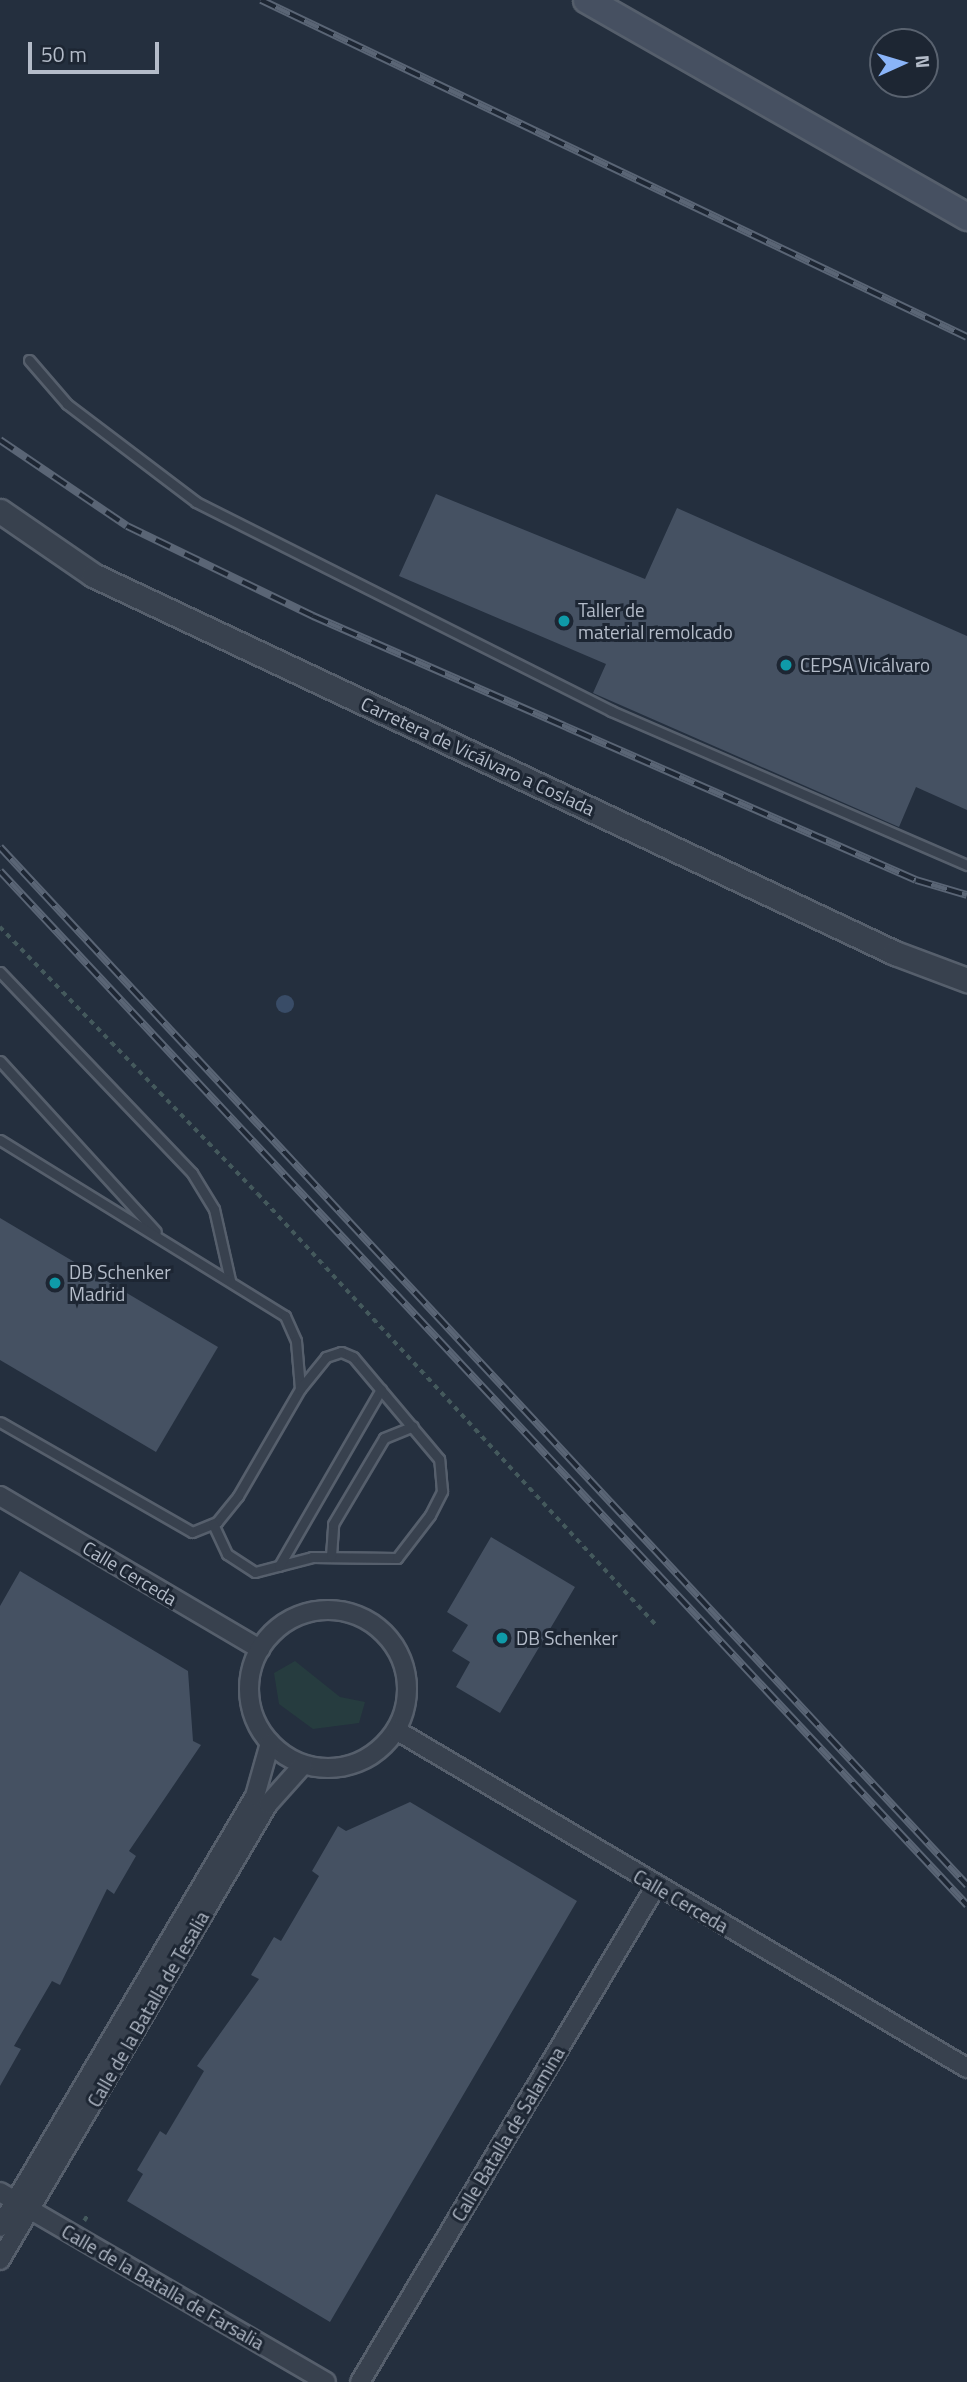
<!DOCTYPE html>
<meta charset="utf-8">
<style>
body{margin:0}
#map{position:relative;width:967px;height:2382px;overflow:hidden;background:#242f3e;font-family:"Titillium Web",sans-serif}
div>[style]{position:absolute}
.green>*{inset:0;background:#263c3f}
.water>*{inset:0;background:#394c67}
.round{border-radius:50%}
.building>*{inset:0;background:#455162}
.path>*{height:3.5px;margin-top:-1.75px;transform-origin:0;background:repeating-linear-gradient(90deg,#44595c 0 5px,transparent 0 10px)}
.roads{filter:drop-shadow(2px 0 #565f6c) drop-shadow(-2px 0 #565f6c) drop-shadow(0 2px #565f6c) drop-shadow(0 -2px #565f6c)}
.service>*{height:9px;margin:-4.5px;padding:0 4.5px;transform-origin:4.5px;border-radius:4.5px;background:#38414e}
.minor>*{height:18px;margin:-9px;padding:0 9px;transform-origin:9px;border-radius:9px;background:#38414e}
.minor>.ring{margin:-9px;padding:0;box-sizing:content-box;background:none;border:18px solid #38414e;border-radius:50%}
.tertiary>*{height:23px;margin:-11.5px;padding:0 11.5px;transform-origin:11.5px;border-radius:11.5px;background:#38414e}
.secondary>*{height:26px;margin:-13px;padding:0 13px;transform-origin:13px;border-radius:13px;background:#465061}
.rail>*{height:8px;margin-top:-4px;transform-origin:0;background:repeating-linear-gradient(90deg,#1d2633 0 16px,#5a6575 0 32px);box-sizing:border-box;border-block:2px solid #5a6575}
.dots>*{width:19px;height:19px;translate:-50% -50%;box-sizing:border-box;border:4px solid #1d2633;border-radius:50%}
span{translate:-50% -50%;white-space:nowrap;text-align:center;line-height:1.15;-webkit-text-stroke:6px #1d2633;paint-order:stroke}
.poi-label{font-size:19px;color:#b4bcc9}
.left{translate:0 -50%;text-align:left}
.street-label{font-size:19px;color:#b4bcc9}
.north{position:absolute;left:869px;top:28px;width:70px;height:70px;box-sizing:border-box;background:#1d2633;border:2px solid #59626f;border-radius:50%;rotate:86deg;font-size:19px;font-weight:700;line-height:28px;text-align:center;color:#b4bcc9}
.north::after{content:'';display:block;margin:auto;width:24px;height:32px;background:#8ab4f8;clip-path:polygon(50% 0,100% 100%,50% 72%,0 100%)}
.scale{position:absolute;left:28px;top:42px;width:131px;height:32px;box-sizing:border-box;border:4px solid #b4bcc9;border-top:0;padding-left:9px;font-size:21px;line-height:24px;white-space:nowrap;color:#b4bcc9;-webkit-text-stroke:5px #1d2633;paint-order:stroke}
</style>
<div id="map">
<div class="green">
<div style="clip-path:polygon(295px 1661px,340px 1697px,365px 1702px,359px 1723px,313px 1729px,279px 1704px,274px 1673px)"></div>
</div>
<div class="water">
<div class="round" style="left:276px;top:995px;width:18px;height:18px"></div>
</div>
<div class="building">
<div style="clip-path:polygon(436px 494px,645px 579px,677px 508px,967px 636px,967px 810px,916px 787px,899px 827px,593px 693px,606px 664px,399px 576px)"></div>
<div style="clip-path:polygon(0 1218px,218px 1347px,156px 1452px,0 1360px)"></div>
<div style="clip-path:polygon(491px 1537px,575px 1587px,500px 1713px,456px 1687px,470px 1662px,452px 1651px,468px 1625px,447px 1612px)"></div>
<div style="clip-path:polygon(20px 1571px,188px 1671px,193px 1741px,201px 1745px,129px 1851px,136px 1856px,114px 1894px,107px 1889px,60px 1985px,52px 1981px,14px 2046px,21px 2049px,0 2086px,0 1606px)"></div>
<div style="clip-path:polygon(410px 1802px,577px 1901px,330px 2322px,127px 2201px,143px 2174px,137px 2170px,160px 2131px,166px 2135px,204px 2071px,197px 2066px,259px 1979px,251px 1975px,274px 1937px,281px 1941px,319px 1876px,312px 1871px,338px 1826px,346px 1831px)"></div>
</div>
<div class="path">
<div style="left:0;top:927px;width:371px;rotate:46deg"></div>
<div style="left:258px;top:1194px;width:587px;rotate:47.28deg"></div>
<div style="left:84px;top:2221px;width:8px;rotate:-60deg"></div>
</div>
<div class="roads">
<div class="service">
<div style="left:29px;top:360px;width:58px;rotate:49.2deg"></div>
<div style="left:67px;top:404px;width:162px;rotate:37.2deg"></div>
<div style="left:196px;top:502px;width:465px;rotate:26.7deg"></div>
<div style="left:611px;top:711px;width:388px;rotate:23.4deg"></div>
<div style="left:0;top:972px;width:278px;rotate:46.3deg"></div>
<div style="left:192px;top:1173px;width:42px;rotate:58.6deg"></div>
<div style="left:214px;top:1209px;width:73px;rotate:77.3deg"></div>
<div style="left:0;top:1061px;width:231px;rotate:47.6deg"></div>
<div style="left:0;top:1140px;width:335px;rotate:31.7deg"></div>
<div style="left:285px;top:1316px;width:27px;rotate:66deg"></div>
<div style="left:296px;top:1341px;width:48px;rotate:85.2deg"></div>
<div style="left:300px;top:1389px;width:124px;rotate:120.1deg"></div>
<div style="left:238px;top:1496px;width:33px;rotate:129deg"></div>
<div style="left:217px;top:1522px;width:27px;rotate:158deg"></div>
<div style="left:192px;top:1532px;width:221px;rotate:-150.2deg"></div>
<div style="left:213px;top:1524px;width:33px;rotate:65deg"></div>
<div style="left:227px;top:1554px;width:33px;rotate:33deg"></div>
<div style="left:255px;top:1572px;width:59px;rotate:-14.7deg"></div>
<div style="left:312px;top:1557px;width:85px;rotate:0.7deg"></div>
<div style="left:397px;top:1558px;width:54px;rotate:-52.5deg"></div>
<div style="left:430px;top:1515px;width:27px;rotate:-63deg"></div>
<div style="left:442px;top:1491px;width:32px;rotate:-95deg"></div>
<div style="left:439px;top:1459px;width:133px;rotate:-130.1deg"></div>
<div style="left:353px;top:1357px;width:13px;rotate:-157deg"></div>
<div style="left:341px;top:1352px;width:16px;rotate:162deg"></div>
<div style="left:326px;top:1357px;width:41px;rotate:129.1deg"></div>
<div style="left:331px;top:1556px;width:32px;rotate:-86deg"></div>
<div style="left:333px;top:1524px;width:100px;rotate:-59.3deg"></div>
<div style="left:384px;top:1438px;width:31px;rotate:-22deg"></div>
<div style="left:279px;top:1566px;width:204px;rotate:-60deg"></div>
</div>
<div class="minor">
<div style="left:0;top:1496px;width:302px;rotate:30.5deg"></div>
<div class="ring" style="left:249px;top:1610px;width:140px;height:140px"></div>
<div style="left:396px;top:1730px;width:664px;rotate:30.62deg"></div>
<div style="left:0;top:2192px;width:377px;rotate:30.2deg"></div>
<div style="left:0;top:2227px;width:501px;rotate:-59.39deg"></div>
<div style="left:255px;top:1796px;width:55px;rotate:-74.2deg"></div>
<div style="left:0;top:2260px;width:529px;rotate:-59.56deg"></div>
<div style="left:268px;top:1804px;width:52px;rotate:-48.1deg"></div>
<div style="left:360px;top:2382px;width:578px;rotate:-59.17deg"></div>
</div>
<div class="tertiary">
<div style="left:0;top:511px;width:113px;rotate:34.5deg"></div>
<div style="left:93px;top:575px;width:887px;rotate:25.24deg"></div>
<div style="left:895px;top:953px;width:77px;rotate:20.6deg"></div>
</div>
<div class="secondary">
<div style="left:587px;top:0;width:438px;rotate:29.7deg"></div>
</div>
</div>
<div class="rail">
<div style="left:261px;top:0;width:782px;rotate:25.52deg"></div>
<div style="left:0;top:440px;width:153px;rotate:34.1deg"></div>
<div style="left:127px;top:526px;width:207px;rotate:25.8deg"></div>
<div style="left:313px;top:616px;width:658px;rotate:23.64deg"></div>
<div style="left:916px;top:880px;width:53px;rotate:16.4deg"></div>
<div style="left:0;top:847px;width:1419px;rotate:47.03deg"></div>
<div style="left:0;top:871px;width:1416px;rotate:46.92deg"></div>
</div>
<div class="dots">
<div style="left:564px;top:621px;background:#0f9aa8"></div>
<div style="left:786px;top:665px;background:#0f9aa8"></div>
<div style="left:55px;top:1283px;background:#0f9aa8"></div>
<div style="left:502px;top:1638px;background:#0f9aa8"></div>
</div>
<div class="poi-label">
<span class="left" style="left:578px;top:621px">Taller de<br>material remolcado</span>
<span class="left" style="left:800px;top:665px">CEPSA Vicálvaro</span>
<span class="left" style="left:69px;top:1283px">DB Schenker<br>Madrid</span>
<span class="left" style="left:516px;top:1638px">DB Schenker</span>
</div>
<div class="street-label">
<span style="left:478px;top:756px;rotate:25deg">Carretera de Vicálvaro a Coslada</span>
<span style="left:130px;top:1573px;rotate:31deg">Calle Cerceda</span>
<span style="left:681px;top:1901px;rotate:30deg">Calle Cerceda</span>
<span style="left:148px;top:2009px;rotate:-60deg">Calle de la Batalla de Tesalia</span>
<span style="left:508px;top:2134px;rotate:-59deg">Calle Batalla de Salamina</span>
<span style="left:163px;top:2287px;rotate:30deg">Calle de la Batalla de Farsalia</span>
</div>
<div class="north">N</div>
<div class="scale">50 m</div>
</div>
